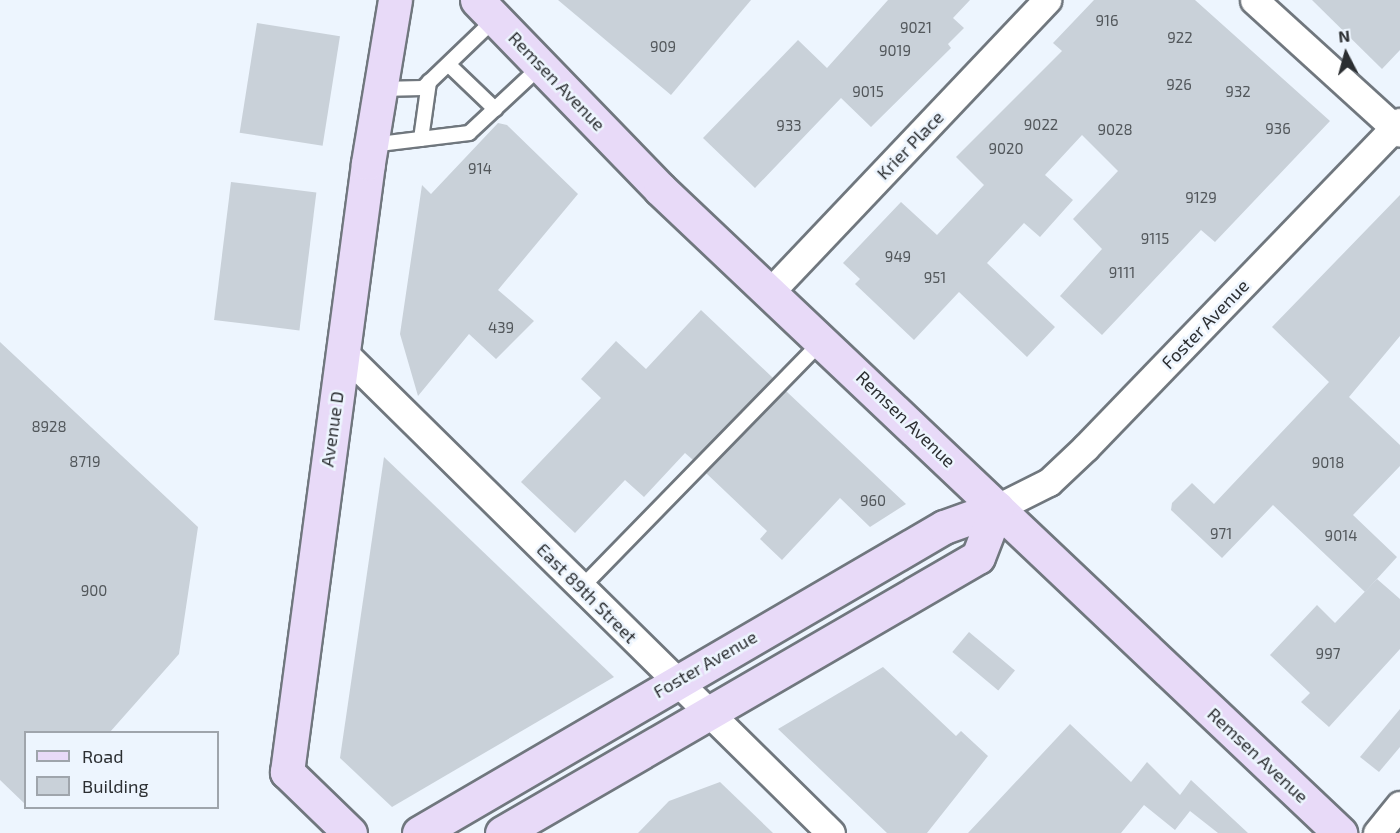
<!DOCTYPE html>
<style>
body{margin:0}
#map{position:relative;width:1400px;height:833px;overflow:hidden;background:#edf5fe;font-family:"Exo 2",sans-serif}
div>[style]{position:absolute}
.building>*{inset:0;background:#c9d1d9;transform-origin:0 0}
.roads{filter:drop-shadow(2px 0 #70777e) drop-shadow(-2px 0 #70777e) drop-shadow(0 2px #70777e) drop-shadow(0 -2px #70777e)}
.lane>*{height:14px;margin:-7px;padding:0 7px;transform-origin:7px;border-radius:7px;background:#fff}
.street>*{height:27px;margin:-13.5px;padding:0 13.5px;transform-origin:13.5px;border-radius:13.5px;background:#fff}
.secondary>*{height:33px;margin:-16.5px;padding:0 16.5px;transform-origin:16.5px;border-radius:16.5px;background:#e8daf8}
span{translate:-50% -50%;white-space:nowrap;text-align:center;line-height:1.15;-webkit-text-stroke:5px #edf5fe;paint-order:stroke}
.number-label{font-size:15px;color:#52575b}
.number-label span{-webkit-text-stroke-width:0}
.street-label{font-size:18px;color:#2b2e31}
.legend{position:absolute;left:24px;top:731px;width:195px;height:78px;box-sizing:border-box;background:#edf5fe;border:2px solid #9fa5ac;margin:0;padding:8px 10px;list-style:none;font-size:18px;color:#2b2e31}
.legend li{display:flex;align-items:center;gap:12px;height:30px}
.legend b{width:30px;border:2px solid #9fa5ac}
.north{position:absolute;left:1316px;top:24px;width:60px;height:60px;-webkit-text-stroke:4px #edf5fe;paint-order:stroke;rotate:354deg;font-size:16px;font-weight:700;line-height:24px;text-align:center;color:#2b2e31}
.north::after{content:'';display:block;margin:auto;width:21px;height:27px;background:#2b2e31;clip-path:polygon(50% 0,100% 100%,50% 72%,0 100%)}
</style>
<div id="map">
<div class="building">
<div style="clip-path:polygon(558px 0,751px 0,671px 95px)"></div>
<div style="clip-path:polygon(888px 0,970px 0,953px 18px,964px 28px,948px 44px,951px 48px,871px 127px,841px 98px,755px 188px,703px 138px,798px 40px,827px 68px)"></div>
<div style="clip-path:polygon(1094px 0,1195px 0,1330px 121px,1215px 242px,1201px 230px,1102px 335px,1060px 296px,1102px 249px,1073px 219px,1118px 171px,1082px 135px,1045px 175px,1073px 200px,1040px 237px,1024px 223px,987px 263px,1055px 327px,1027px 357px,959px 292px,914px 340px,855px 284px,860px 279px,843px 263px,901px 202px,937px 235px,984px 185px,956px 157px,1062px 51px,1053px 43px)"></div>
<div style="clip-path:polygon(1312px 0,1400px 0,1400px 50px,1382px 69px)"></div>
<div style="left:257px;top:23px;width:84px;height:111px;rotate:9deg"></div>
<div style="clip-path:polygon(498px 123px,507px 125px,578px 194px,498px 290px,534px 321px,496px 359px,469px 334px,418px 396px,400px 334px,422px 185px,431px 194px)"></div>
<div style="left:231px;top:182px;width:86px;height:139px;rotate:7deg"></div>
<div style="clip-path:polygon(1400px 195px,1400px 336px,1349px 397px,1400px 445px,1400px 466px,1353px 515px,1397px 557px,1365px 592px,1273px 505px,1222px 558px,1171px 510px,1172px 503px,1192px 483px,1214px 504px,1329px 382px,1272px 327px)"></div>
<div style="clip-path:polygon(701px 310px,773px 378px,693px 460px,685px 453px,644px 497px,625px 480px,575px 533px,521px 482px,601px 398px,581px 379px,616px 341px,646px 369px)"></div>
<div style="clip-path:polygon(0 342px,198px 527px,179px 654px,110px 732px,26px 732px,26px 805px,0 780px)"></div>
<div style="clip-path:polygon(786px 391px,906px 504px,870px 527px,840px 498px,782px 560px,760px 539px,767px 531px,706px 473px)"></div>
<div style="clip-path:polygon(384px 457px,614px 677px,392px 807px,340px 758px)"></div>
<div style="clip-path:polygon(1377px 579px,1400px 599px,1400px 649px,1329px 727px,1301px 702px,1310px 693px,1270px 655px,1317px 605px,1335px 623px)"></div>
<div style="left:969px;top:632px;width:60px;height:26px;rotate:40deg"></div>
<div style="clip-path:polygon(883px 667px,956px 736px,961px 731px,988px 756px,927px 833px,887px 833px,778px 729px)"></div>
<div style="clip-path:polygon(1400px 709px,1400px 747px,1379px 772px,1360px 757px)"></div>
<div style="clip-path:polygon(1070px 724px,1131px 782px,1147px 762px,1180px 795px,1191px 780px,1248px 833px,1218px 833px,1190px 811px,1175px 830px,1144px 805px,1121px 833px,968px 833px)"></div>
<div style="clip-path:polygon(720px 782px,773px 833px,638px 833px,669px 801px)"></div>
</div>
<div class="roads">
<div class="lane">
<div style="left:449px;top:65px;width:64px;rotate:43.7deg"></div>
<div style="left:380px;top:89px;width:43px;rotate:-1.3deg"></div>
<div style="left:423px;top:88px;width:100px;rotate:-43.8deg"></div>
<div style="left:421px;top:139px;width:58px;rotate:-82deg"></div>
<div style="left:371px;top:145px;width:99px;rotate:-7deg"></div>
<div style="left:469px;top:133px;width:100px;rotate:-43deg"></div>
<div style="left:581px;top:588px;width:345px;rotate:-45.7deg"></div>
</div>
<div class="street">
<div style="left:1254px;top:0;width:197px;rotate:42.3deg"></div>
<div style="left:772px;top:290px;width:400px;rotate:-46.5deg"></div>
<div style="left:343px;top:352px;width:685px;rotate:44.59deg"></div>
<div style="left:997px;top:508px;width:58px;rotate:-26.6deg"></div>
<div style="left:1049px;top:482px;width:51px;rotate:-43.4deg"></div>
<div style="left:1086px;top:447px;width:452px;rotate:-46deg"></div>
<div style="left:1377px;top:833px;width:36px;rotate:-51deg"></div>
</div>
<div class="secondary">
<div style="left:477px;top:0;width:263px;rotate:45.9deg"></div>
<div style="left:660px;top:189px;width:937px;rotate:43.44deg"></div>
<div style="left:350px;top:833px;width:88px;rotate:-135.9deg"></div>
<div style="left:287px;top:772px;width:614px;rotate:-82.42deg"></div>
<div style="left:368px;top:163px;width:165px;rotate:-80.6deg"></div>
<div style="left:419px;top:833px;width:608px;rotate:-30.24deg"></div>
<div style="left:944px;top:527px;width:56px;rotate:-19.7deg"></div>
<div style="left:502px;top:833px;width:550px;rotate:-30.11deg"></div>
<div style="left:978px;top:557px;width:53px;rotate:-68.8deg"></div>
</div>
</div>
<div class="number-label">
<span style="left:1107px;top:21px">916</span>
<span style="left:916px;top:28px">9021</span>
<span style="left:1180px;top:38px">922</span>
<span style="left:663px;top:47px">909</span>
<span style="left:895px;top:51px">9019</span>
<span style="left:1179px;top:85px">926</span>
<span style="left:868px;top:92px">9015</span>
<span style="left:1238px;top:92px">932</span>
<span style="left:1041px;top:125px">9022</span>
<span style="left:789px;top:126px">933</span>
<span style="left:1278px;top:129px">936</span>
<span style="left:1115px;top:130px">9028</span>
<span style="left:1006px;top:149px">9020</span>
<span style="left:480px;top:169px">914</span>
<span style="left:1201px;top:198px">9129</span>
<span style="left:1155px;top:239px">9115</span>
<span style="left:898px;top:257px">949</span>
<span style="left:1122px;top:273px">9111</span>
<span style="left:935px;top:278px">951</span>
<span style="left:501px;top:328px">439</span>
<span style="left:49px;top:427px">8928</span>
<span style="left:85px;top:462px">8719</span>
<span style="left:1328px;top:463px">9018</span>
<span style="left:873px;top:501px">960</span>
<span style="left:1221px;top:534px">971</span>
<span style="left:1341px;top:536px">9014</span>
<span style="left:94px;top:591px">900</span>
<span style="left:1328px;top:654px">997</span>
</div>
<div class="street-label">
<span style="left:557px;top:81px;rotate:46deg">Remsen Avenue</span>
<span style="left:910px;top:145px;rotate:-46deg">Krier Place</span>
<span style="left:1205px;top:324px;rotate:-46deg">Foster Avenue</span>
<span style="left:906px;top:419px;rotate:44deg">Remsen Avenue</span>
<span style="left:332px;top:429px;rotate:-82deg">Avenue D</span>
<span style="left:587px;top:593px;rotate:45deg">East 89th Street</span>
<span style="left:705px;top:664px;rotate:-30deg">Foster Avenue</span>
<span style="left:1258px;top:755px;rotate:43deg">Remsen Avenue</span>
</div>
<ul class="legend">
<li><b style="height:8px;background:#e8daf8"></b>Road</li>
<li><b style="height:16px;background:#c9d1d9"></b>Building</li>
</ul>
<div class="north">N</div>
</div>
